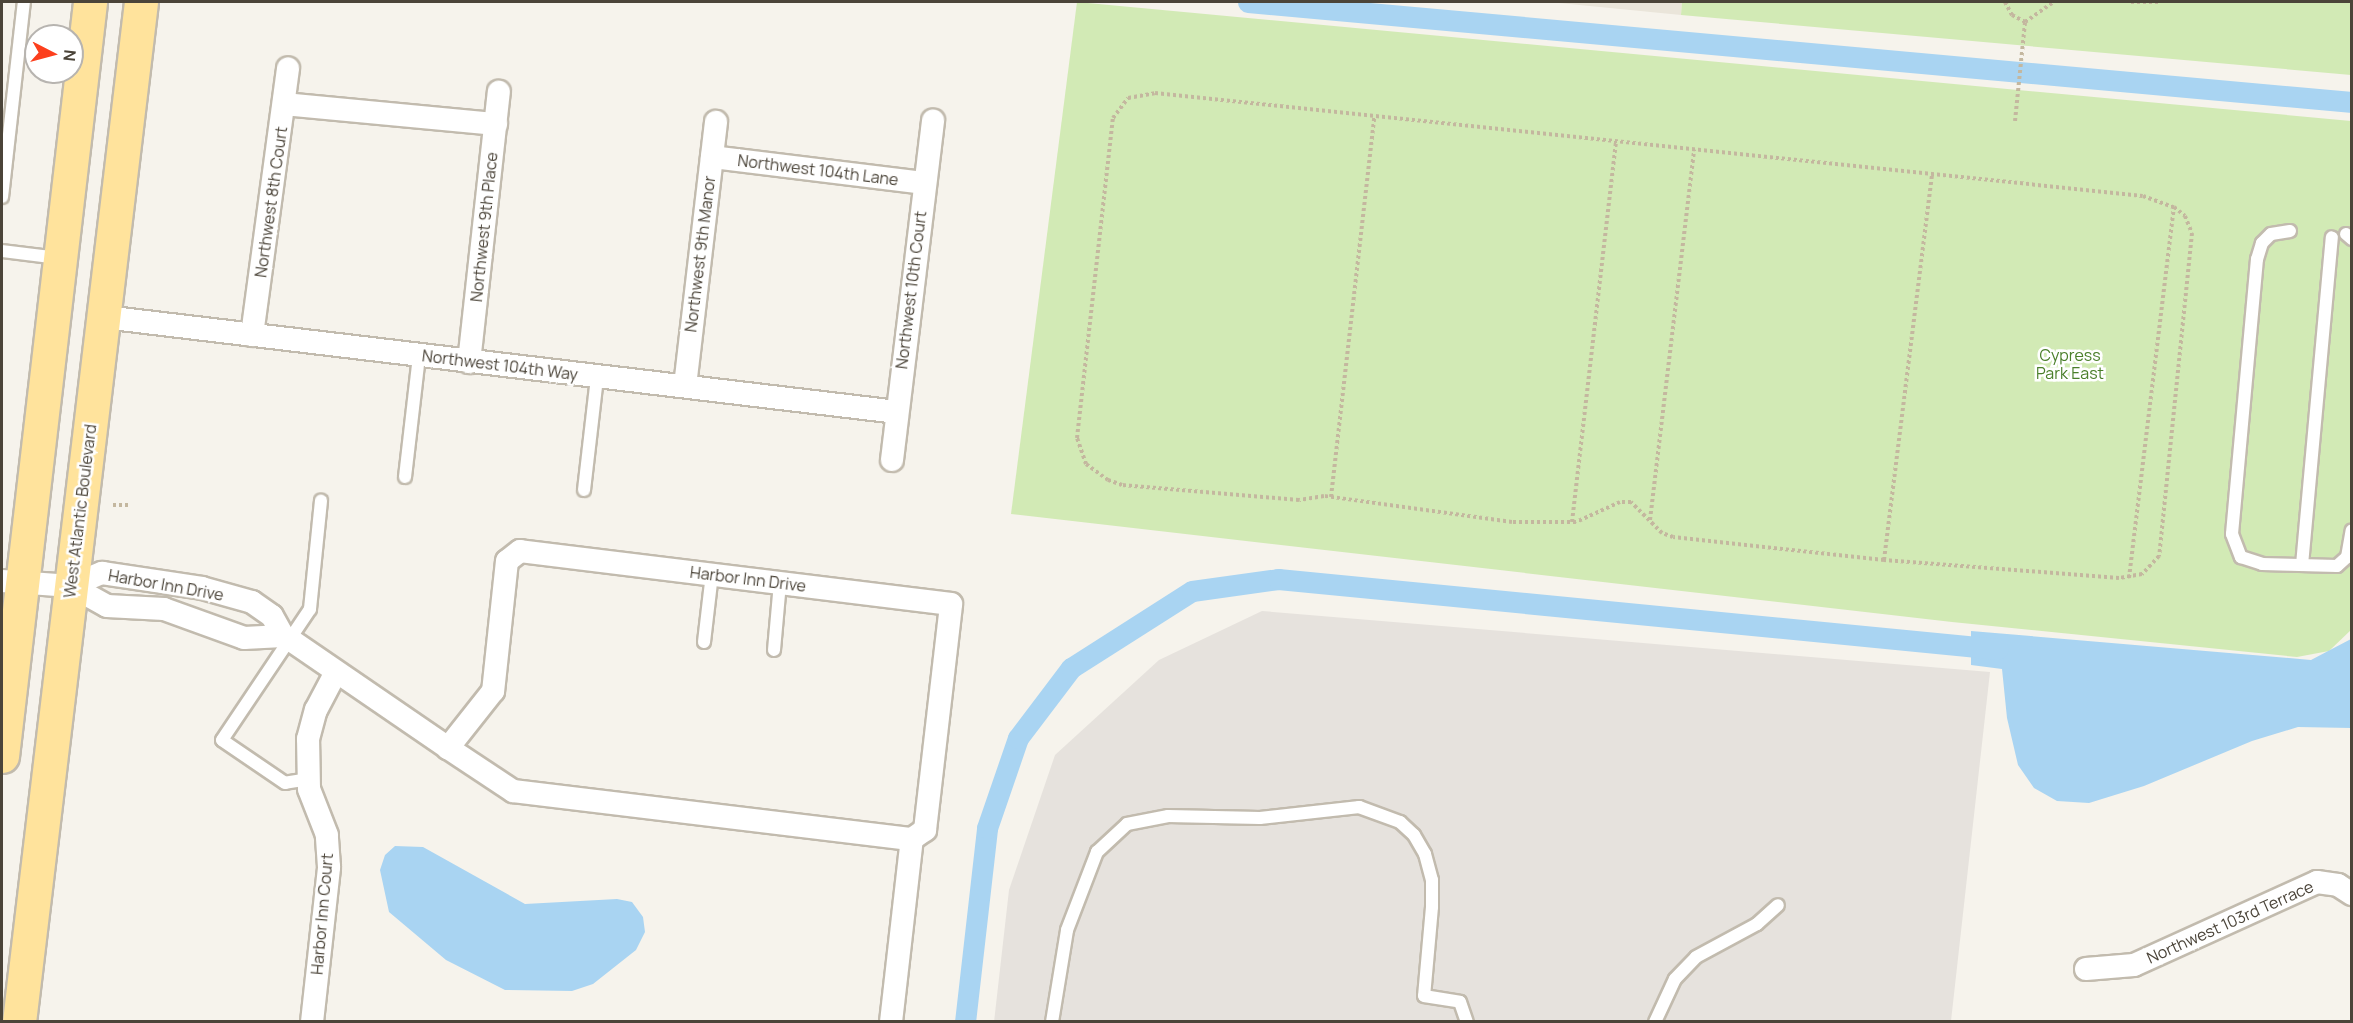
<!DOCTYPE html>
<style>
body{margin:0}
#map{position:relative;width:2353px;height:1023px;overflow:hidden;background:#f6f3ec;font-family:Manrope,sans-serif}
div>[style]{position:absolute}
.residential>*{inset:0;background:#eae5da}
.industrial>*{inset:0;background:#e6e2dd}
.green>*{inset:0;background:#d2eab5}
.water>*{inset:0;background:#a9d4f2}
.canal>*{height:21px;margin:-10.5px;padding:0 10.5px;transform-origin:10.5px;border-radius:10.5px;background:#a9d4f2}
.path>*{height:4px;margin-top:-2px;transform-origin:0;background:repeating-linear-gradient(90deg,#c4b79f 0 3px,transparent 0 6px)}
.roads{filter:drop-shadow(2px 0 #c2bbae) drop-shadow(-2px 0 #c2bbae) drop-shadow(0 2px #c2bbae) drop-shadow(0 -2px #c2bbae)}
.service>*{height:12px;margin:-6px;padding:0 6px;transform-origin:6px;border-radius:6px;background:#fff}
.minor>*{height:22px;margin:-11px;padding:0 11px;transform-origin:11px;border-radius:11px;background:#fff}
.primary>*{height:33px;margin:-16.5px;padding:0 16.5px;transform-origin:16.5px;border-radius:16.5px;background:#ffe39c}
span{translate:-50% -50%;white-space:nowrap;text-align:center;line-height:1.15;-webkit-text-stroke:5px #fff;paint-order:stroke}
.street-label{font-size:16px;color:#4b4439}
.park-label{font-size:16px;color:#4a7f2a}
.frame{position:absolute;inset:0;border:3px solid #4b4439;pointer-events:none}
.north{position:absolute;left:24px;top:24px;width:60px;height:60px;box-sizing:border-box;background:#fff;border:2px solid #b7b4b0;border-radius:50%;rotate:96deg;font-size:16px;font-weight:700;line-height:24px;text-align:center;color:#4b4439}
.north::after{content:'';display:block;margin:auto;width:21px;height:27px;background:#fc3f1d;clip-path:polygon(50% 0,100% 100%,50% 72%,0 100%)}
</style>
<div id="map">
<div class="residential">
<div style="clip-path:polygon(1549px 2px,1682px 2px,1681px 15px)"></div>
</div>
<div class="industrial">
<div style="clip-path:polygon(1262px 611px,1990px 672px,1951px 1021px,994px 1022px,1009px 890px,1055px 755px,1159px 660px)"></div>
</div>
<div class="green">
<div style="clip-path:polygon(1077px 2px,2351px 121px,2352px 629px,2329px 651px,2297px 657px,1952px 622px,1011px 514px)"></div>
<div style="clip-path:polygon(1682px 2px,2351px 2px,2351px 75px,1681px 15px)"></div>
</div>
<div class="water">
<div style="clip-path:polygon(1971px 631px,2311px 660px,2351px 639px,2351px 728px,2298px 727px,2252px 741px,2144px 786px,2089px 803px,2057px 801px,2034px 788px,2018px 765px,2007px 718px,2002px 669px,1971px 665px)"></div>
<div style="clip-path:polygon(395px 846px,423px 847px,525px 904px,617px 899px,632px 902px,643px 917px,645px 932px,636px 950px,593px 984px,572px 991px,505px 990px,446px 960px,389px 912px,380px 870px,385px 855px)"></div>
</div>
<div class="canal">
<div style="left:1248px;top:2px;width:1109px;rotate:5.18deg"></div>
<div style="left:965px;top:1022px;width:195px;rotate:-83.5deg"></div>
<div style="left:987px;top:828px;width:95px;rotate:-71deg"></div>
<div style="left:1018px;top:738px;width:88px;rotate:-52.9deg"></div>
<div style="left:1071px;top:668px;width:143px;rotate:-32.5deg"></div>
<div style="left:1192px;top:591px;width:87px;rotate:-7.9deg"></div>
<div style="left:1278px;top:579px;width:723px;rotate:5.55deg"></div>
</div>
<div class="path">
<div style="left:2005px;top:2px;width:15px;rotate:62deg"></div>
<div style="left:2012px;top:15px;width:15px;rotate:28deg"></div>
<div style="left:2025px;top:22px;width:35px;rotate:-35deg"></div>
<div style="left:2131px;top:2px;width:29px"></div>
<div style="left:1155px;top:93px;width:993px;rotate:5.95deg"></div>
<div style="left:2143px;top:196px;width:33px;rotate:20deg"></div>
<div style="left:2174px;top:207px;width:14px;rotate:39deg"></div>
<div style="left:2185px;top:216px;width:18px;rotate:68deg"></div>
<div style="left:2192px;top:233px;width:325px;rotate:95.8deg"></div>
<div style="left:2159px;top:556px;width:25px;rotate:133deg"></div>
<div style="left:2142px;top:574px;width:23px;rotate:170deg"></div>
<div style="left:2119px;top:578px;width:236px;rotate:-175.6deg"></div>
<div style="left:1884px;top:560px;width:212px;rotate:-173.8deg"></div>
<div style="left:1673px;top:537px;width:12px;rotate:-160deg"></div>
<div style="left:1662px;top:533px;width:44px;rotate:-135deg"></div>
<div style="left:1631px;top:502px;width:11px;rotate:180deg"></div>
<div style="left:1620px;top:502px;width:48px;rotate:155.6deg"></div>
<div style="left:1576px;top:522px;width:64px;rotate:180deg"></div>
<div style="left:1512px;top:522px;width:190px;rotate:-172.1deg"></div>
<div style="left:1324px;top:496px;width:25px;rotate:171deg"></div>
<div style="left:1299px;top:500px;width:178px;rotate:-175.2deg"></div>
<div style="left:1122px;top:485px;width:15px;rotate:-160deg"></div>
<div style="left:1108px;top:480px;width:27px;rotate:-144deg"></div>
<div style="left:1086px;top:464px;width:28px;rotate:-109deg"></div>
<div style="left:1077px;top:438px;width:322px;rotate:-83.6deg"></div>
<div style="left:1113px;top:118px;width:25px;rotate:-53deg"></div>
<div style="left:1128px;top:98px;width:27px;rotate:-10deg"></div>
<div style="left:2015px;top:121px;width:100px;rotate:-84.2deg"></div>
<div style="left:1331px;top:497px;width:382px;rotate:-83.5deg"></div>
<div style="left:113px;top:505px;width:18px"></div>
<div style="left:1650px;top:520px;width:373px;rotate:-83.2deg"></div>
<div style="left:1572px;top:522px;width:383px;rotate:-83.4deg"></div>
<div style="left:1884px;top:560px;width:389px;rotate:-82.9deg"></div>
<div style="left:2129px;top:578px;width:374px;rotate:-83.1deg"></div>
</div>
<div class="roads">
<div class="service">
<div style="left:2px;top:197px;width:196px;rotate:-83.6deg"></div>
<div style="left:2290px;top:231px;width:19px;rotate:171deg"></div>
<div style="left:2271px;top:234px;width:13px;rotate:135deg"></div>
<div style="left:2262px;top:243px;width:17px;rotate:107deg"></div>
<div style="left:2257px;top:259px;width:276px;rotate:95.2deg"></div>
<div style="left:2232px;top:534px;width:25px;rotate:69deg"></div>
<div style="left:2241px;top:557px;width:22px;rotate:18deg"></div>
<div style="left:2262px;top:564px;width:75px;rotate:1.5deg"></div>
<div style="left:2337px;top:566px;width:13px;rotate:-42deg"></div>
<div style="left:2347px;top:557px;width:27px;rotate:-80deg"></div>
<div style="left:2346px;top:234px;width:8px;rotate:40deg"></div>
<div style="left:2px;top:251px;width:57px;rotate:7deg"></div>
<div style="left:405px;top:477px;width:122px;rotate:-83.4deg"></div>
<div style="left:584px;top:490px;width:114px;rotate:-83.4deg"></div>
<div style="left:2302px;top:565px;width:329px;rotate:-84.8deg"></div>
<div style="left:704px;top:642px;width:68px;rotate:-83.3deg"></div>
<div style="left:774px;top:650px;width:67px;rotate:-84.9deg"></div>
<div style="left:309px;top:779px;width:24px;rotate:171deg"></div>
<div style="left:285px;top:783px;width:76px;rotate:-145.7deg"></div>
<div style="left:222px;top:740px;width:158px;rotate:-56.1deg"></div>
<div style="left:310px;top:609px;width:109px;rotate:-84.2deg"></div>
<div style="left:1052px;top:1022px;width:93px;rotate:-80.7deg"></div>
<div style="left:1067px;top:930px;width:84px;rotate:-69deg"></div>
<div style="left:1097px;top:852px;width:41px;rotate:-43deg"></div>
<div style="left:1127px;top:824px;width:42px;rotate:-11deg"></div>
<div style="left:1168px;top:816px;width:92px;rotate:1.2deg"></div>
<div style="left:1260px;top:818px;width:100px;rotate:-6.3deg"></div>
<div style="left:1359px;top:807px;width:44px;rotate:20.1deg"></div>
<div style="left:1400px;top:822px;width:19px;rotate:43deg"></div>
<div style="left:1414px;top:835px;width:22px;rotate:60deg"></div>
<div style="left:1425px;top:854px;width:27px;rotate:75deg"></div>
<div style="left:1432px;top:880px;width:27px;rotate:90deg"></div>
<div style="left:1432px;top:907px;width:89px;rotate:95.1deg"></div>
<div style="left:1424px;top:996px;width:36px;rotate:9deg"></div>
<div style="left:1460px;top:1002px;width:21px;rotate:71deg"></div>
<div style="left:1655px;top:1022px;width:47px;rotate:-65.1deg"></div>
<div style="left:1675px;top:979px;width:30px;rotate:-46deg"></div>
<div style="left:1696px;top:957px;width:69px;rotate:-28.4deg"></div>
<div style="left:1757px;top:924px;width:28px;rotate:-42deg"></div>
</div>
<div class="minor">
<div style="left:284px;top:104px;width:213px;rotate:5.4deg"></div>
<div style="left:712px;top:157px;width:214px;rotate:7deg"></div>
<div style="left:104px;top:317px;width:799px;rotate:6.83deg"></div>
<div style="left:252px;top:335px;width:269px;rotate:-82.3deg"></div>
<div style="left:469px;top:362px;width:272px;rotate:-83.7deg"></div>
<div style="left:685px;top:386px;width:266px;rotate:-83.3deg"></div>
<div style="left:892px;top:460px;width:342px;rotate:-83.1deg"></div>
<div style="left:2px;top:581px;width:69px;rotate:4.1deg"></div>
<div style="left:71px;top:586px;width:41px;rotate:29.1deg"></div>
<div style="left:107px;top:606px;width:57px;rotate:3deg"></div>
<div style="left:164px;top:609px;width:85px;rotate:19.9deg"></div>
<div style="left:244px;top:638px;width:39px;rotate:-3deg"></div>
<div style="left:71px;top:586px;width:34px;rotate:-23deg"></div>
<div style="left:102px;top:573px;width:101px;rotate:8.5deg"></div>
<div style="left:202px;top:588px;width:52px;rotate:15.6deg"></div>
<div style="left:252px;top:602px;width:24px;rotate:35deg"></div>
<div style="left:272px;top:616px;width:23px;rotate:61deg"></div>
<div style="left:283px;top:636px;width:10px;rotate:29deg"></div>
<div style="left:292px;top:641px;width:189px;rotate:34.4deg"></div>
<div style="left:448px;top:748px;width:78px;rotate:33.5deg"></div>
<div style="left:513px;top:791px;width:402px;rotate:6.9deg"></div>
<div style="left:912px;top:839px;width:16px;rotate:-35deg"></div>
<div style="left:925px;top:830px;width:227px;rotate:-83.4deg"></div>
<div style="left:951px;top:604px;width:434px;rotate:-173deg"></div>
<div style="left:520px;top:551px;width:16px;rotate:142deg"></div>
<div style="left:507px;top:561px;width:131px;rotate:96.1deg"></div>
<div style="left:493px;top:691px;width:73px;rotate:128.3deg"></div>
<div style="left:2086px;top:969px;width:48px;rotate:-4.8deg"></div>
<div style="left:2134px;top:965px;width:201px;rotate:-24.4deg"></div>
<div style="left:2317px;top:882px;width:21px;rotate:8deg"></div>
<div style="left:2338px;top:885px;width:17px;rotate:33deg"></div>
<div style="left:312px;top:1022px;width:156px;rotate:-83.7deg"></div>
<div style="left:329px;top:867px;width:32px;rotate:-94deg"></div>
<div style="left:327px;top:835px;width:49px;rotate:-111.4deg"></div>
<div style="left:309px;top:789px;width:50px;rotate:-91.1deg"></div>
<div style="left:308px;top:739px;width:30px;rotate:-75deg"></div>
<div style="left:316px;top:710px;width:43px;rotate:-62.2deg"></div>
<div style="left:891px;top:1022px;width:184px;rotate:-83.5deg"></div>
</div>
<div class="primary">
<div style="left:2px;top:756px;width:759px;rotate:-83.34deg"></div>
<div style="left:19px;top:1022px;width:1027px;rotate:-83.18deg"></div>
</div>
</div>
<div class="street-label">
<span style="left:818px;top:170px;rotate:7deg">Northwest 104th Lane</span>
<span style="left:271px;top:202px;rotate:-82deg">Northwest 8th Court</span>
<span style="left:484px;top:227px;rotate:-84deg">Northwest 9th Place</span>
<span style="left:700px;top:254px;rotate:-83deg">Northwest 9th Manor</span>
<span style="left:911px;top:290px;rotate:-83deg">Northwest 10th Court</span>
<span style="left:500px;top:365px;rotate:7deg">Northwest 104th Way</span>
<span style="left:80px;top:511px;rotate:-83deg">West Atlantic Boulevard</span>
<span style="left:748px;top:579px;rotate:7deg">Harbor Inn Drive</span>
<span style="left:166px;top:585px;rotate:10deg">Harbor Inn Drive</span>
<span style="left:322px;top:914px;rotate:-85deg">Harbor Inn Court</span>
<span style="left:2230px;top:922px;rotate:-24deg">Northwest 103rd Terrace</span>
</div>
<div class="park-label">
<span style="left:2070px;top:364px">Cypress<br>Park East</span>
</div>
<div class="frame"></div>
<div class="north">N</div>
</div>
